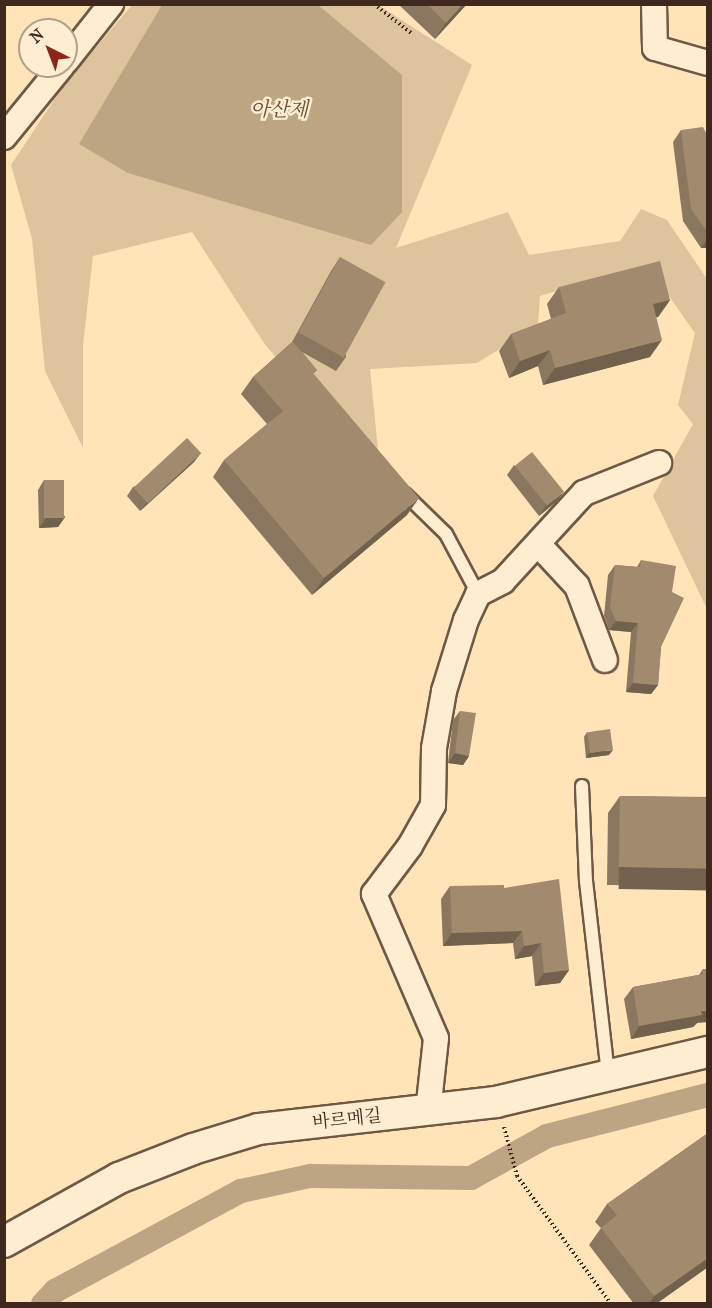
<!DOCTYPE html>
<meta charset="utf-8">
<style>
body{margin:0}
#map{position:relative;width:712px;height:1308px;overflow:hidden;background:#fee4b7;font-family:"IM FELL French Canon","Noto Serif KR",serif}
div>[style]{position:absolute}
.green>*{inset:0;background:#dec49d}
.water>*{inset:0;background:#bda483}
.canal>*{height:24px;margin:-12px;padding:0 12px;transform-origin:12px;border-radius:12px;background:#bda483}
.path>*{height:4px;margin-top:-2px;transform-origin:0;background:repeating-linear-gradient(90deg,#3f291f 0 1.5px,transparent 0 4.5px)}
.roads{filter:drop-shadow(2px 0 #6f5845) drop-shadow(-2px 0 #6f5845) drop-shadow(0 2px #6f5845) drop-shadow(0 -2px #6f5845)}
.service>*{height:12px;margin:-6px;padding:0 6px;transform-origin:6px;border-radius:6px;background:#feedd0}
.minor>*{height:24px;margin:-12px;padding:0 12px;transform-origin:12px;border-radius:12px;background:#feedd0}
.tertiary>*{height:30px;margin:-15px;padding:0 15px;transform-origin:15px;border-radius:15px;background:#feedd0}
.wall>*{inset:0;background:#8b775f}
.shaded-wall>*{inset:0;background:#71614d;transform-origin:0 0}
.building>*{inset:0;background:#a28a6e;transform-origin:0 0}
span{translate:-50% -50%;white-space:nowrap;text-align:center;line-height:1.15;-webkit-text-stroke:5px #feedd0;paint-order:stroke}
.street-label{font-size:18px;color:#3f291f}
.water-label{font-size:20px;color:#654e3d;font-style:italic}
.frame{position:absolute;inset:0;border:6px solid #3f291f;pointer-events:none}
.north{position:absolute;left:18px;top:18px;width:60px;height:60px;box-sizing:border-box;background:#feedd0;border:2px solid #b29f89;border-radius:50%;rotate:318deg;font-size:16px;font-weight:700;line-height:24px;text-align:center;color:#3f291f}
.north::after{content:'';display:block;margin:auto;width:21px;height:27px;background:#8f2418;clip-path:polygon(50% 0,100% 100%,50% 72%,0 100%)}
</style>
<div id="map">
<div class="green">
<div style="clip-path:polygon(132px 5px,378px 5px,472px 65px,396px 248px,508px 212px,529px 255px,620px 241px,641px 209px,667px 220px,707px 279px,707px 609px,653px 496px,693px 424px,678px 405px,695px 333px,647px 265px,540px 296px,538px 325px,477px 363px,370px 369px,378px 450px,348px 437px,315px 404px,264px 343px,192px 232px,93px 256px,83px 345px,83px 448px,45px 371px,32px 239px,11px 165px,64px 85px)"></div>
</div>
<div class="water">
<div style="clip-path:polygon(162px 5px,318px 5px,402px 75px,402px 212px,371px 245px,128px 173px,79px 144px)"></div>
</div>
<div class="canal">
<div style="left:43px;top:1304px;width:18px;rotate:-47deg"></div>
<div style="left:55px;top:1291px;width:211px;rotate:-28.3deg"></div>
<div style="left:241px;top:1191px;width:71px;rotate:-12.3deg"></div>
<div style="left:310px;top:1176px;width:161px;rotate:0.7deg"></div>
<div style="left:471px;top:1178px;width:87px;rotate:-28.9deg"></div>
<div style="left:547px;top:1136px;width:166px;rotate:-14.3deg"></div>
</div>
<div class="path">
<div style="left:374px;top:4px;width:47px;rotate:38.1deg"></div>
<div style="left:504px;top:1127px;width:51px;rotate:75.1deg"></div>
<div style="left:517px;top:1176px;width:159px;rotate:53.7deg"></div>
</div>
<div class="roads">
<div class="service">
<div style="left:405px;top:494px;width:57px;rotate:44.3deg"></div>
<div style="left:446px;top:534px;width:68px;rotate:61.9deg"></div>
<div style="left:582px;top:786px;width:95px;rotate:87.6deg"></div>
<div style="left:586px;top:881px;width:195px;rotate:83.5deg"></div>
</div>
<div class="minor">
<div style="left:654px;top:4px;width:44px;rotate:88.7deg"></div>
<div style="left:655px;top:48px;width:55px;rotate:15.8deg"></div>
<div style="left:66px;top:61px;width:73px;rotate:-51.7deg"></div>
<div style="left:4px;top:137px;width:92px;rotate:-50.8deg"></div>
<div style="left:538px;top:544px;width:57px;rotate:47.1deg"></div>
<div style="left:577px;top:586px;width:79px;rotate:69.3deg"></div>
<div style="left:428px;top:1112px;width:74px;rotate:-83.8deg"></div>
<div style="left:436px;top:1038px;width:157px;rotate:-113.3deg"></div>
<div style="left:374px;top:894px;width:60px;rotate:-53.1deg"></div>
<div style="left:410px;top:846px;width:47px;rotate:-60.7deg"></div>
<div style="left:433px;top:805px;width:57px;rotate:-89deg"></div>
<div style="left:434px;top:748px;width:58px;rotate:-80deg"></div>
<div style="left:444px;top:691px;width:74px;rotate:-72.8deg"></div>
<div style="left:466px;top:620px;width:29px;rotate:-65deg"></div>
<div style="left:478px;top:594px;width:28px;rotate:-27deg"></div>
<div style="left:503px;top:581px;width:120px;rotate:-47.4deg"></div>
<div style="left:584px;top:493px;width:81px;rotate:-21.8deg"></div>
</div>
<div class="tertiary">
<div style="left:4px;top:1242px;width:132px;rotate:-29.1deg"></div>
<div style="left:119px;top:1178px;width:79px;rotate:-21.4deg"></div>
<div style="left:193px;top:1149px;width:69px;rotate:-16.9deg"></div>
<div style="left:259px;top:1129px;width:239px;rotate:-6.5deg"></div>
<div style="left:496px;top:1102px;width:218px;rotate:-13.3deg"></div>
</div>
</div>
<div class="wall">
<div style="clip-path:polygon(398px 4px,467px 4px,435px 39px)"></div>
<div style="clip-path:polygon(681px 130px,708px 133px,708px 248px,701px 248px,683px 221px,673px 142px)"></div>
<div style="clip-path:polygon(340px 257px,346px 357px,336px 371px,302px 352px,317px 370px,313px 374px,407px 515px,312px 595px,213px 477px,224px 460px,267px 424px,241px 394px,253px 377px,292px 342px,331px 271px)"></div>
<div style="clip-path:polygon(559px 287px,670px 300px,658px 317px,656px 317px,650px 357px,543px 385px,538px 366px,509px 378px,499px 351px,511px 334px,551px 319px,547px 304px)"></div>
<div style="clip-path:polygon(194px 462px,140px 511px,127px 496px,133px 487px)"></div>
<div style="clip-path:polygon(514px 465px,557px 501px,539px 516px,507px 475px)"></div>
<div style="clip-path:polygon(44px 480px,65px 517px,58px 527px,39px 528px,38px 490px)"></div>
<div style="clip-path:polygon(641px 560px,661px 647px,658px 685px,651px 694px,626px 692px,631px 632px,609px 630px,604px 616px,608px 575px,615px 565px,637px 567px)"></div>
<div style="clip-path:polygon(460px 711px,469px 756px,463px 765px,448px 763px,453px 720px)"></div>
<div style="clip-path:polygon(587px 732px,609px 755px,586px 758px,584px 737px)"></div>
<div style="clip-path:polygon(620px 796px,708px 797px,708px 886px,607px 885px,608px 813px)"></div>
<div style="clip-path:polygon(450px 886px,504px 888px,569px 970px,560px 983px,535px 986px,532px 956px,515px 959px,513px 943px,443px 946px,441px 899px)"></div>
<div style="clip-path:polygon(703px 969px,708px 969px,697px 1023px,693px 1027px,631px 1039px,624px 999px,633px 987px,699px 975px)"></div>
<div style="clip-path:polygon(708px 1133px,708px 1267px,656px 1304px,634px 1304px,589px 1245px,601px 1228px,595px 1222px,607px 1204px)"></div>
</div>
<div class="shaded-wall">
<div style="clip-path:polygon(463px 4px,467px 4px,435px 39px,446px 23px)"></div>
<div style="clip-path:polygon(708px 238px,708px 248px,701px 248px)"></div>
<div style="clip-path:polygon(670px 300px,658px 317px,641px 321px,653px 304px)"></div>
<div style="clip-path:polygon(662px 340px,650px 357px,543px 385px,555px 368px)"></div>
<div style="clip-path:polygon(550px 350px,538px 366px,509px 378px,520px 361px)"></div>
<div style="clip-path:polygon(201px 453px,194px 462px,140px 511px,147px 502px)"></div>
<div style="clip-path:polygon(564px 492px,557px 501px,539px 516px,546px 506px)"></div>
<div style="clip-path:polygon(419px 498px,407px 515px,312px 595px,324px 578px)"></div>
<div style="clip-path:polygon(65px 517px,58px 527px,39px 528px,46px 518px)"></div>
<div style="clip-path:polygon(616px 621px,638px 623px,631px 632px,609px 630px)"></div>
<div style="clip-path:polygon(633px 683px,658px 685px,651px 694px,626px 692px)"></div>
<div style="clip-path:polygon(613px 750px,609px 755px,586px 758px,589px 753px)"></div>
<div style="clip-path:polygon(455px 753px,469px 756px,463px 765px,448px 763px)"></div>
<div style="left:619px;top:867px;width:89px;height:22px;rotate:1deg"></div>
<div style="clip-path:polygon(522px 931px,513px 943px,443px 946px,452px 933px)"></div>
<div style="clip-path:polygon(541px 943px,532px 956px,515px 959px,524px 946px)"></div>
<div style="clip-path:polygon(569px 970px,560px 983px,535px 986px,544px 973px)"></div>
<div style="clip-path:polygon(708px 1010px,708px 1022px,697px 1023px,693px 1027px,631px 1039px,639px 1026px,701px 1011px)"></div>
<div style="clip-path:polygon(708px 1258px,708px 1267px,656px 1304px,649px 1304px,654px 1296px)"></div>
</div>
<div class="building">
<div style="clip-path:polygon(427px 4px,463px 4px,446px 23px)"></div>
<div style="clip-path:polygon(703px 127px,706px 133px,708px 133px,708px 233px,691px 209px,681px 130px)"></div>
<div style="left:340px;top:257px;width:52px;height:86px;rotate:29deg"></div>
<div style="clip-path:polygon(660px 261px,670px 300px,653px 304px,662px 340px,555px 368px,550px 350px,520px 361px,511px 334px,566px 313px,559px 287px)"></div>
<div style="clip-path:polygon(293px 342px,317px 370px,313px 373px,419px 498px,324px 578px,224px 460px,283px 411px,253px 377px)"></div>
<div style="left:187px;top:438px;width:21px;height:73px;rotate:47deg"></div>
<div style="left:532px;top:452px;width:51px;height:22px;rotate:51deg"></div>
<div style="left:44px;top:480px;width:20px;height:38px"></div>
<div style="clip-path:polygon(641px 560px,676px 566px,672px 592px,684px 598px,661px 647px,658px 685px,633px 683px,638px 623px,616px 621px,610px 607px,615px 565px,640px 567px)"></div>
<div style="clip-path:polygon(460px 711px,476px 713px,469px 756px,455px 753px)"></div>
<div style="left:610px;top:729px;width:21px;height:23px;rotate:82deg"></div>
<div style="left:620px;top:796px;width:88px;height:71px;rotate:1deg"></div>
<div style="clip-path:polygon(559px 879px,569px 970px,544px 973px,541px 943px,524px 946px,522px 931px,452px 933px,450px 886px,504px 885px,504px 888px)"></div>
<div style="clip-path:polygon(703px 969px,708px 969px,708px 1010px,701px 1011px,702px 1015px,639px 1026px,633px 987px,703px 974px)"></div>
<div style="clip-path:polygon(708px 1133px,708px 1258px,654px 1296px,601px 1228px,617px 1215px,607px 1204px)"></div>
</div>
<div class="street-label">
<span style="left:347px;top:1120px;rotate:-6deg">바르메길</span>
</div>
<div class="water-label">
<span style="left:279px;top:109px">아산제</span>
</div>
<div class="frame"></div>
<div class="north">N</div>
</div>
